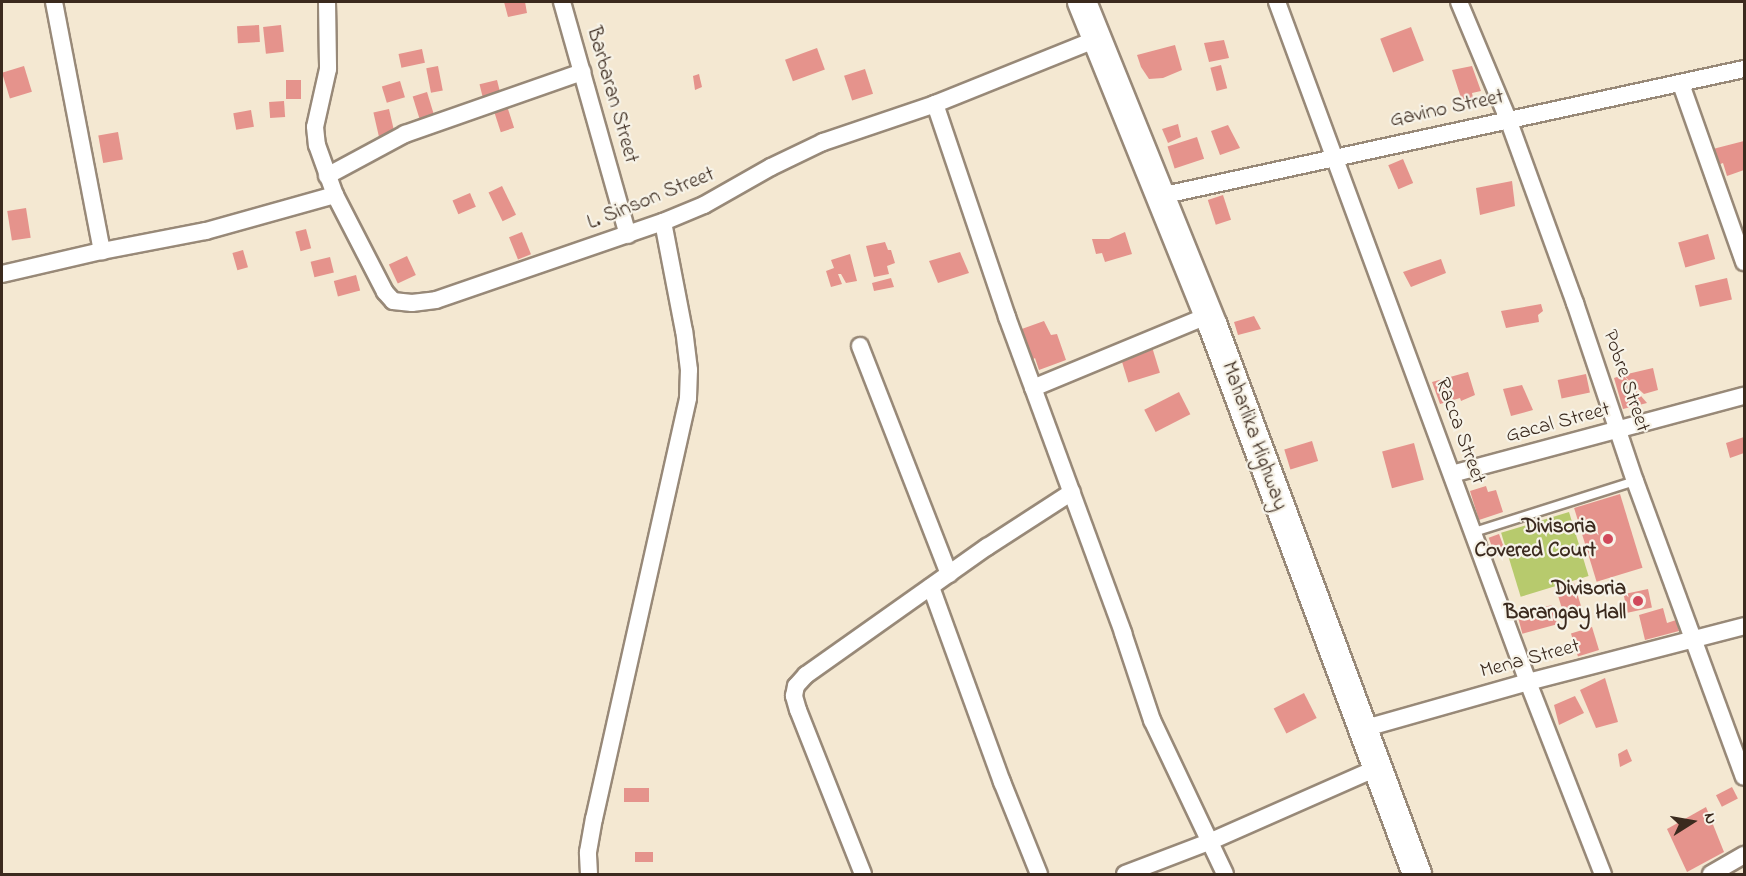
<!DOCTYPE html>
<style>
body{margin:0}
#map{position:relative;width:1746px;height:876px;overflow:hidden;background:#f4e8d2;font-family:"Indie Flower",sans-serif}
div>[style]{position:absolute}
.green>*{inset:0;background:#b7ca6d;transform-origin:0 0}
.building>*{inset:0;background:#e5938c;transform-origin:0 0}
.roads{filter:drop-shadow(2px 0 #988978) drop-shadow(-2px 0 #988978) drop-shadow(0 2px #988978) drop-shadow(0 -2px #988978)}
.service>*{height:8px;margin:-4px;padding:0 4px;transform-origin:4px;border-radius:4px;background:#fff}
.minor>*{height:16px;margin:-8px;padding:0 8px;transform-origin:8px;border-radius:8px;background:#fff}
.trunk>*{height:28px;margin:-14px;padding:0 14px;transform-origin:14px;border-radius:14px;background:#fff}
.dots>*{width:16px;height:16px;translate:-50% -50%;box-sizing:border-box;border:3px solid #f7f3e8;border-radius:50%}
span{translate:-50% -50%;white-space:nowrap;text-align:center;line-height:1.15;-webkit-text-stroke:4.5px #f7f3e8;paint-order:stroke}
.street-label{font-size:21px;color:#3b2a1e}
.poi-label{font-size:21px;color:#3b2a1e;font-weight:700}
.right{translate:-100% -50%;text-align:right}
.frame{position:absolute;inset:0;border:3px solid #3b2a1e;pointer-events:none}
.north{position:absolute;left:1662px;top:792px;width:60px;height:60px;-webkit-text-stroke:4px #f7f3e8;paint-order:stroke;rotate:79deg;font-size:16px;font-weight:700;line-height:24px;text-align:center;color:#3b2a1e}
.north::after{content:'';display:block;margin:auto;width:21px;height:27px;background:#3b2a1e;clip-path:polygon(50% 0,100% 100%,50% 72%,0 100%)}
</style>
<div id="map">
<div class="green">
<div style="left:1569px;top:512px;width:67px;height:71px;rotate:73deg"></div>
</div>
<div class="building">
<div style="clip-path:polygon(504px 2px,525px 2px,527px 13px,508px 17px)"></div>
<div style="left:259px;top:25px;width:17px;height:22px;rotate:87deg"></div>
<div style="left:281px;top:25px;width:27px;height:18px;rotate:84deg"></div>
<div style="left:1411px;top:27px;width:36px;height:33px;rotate:69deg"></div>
<div style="clip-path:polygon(1224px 40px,1229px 58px,1209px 62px,1204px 43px)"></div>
<div style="clip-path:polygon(1175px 45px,1182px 70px,1163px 78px,1149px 79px,1141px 67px,1137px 55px)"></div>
<div style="left:817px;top:48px;width:23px;height:34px;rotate:70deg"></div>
<div style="left:422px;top:49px;width:14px;height:24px;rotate:78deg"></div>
<div style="left:1221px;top:65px;width:24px;height:11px;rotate:75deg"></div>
<div style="left:24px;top:66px;width:27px;height:23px;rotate:73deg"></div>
<div style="left:438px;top:66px;width:25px;height:12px;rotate:79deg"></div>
<div style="clip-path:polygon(1472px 66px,1481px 91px,1472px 93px,1473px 98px,1463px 104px,1452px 70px)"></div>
<div style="left:865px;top:69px;width:26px;height:22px;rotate:72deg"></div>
<div style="clip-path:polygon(699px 74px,702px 87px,695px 90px,693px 76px)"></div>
<div style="left:286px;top:80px;width:15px;height:19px"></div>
<div style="left:497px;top:80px;width:16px;height:18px;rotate:76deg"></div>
<div style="left:400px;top:81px;width:17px;height:19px;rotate:73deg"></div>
<div style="left:427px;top:92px;width:24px;height:15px;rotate:73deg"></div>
<div style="left:284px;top:101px;width:16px;height:15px;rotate:86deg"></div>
<div style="left:507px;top:106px;width:23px;height:14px;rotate:72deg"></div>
<div style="left:389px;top:109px;width:26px;height:16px;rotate:77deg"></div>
<div style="left:251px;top:110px;width:17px;height:18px;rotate:80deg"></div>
<div style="clip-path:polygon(1178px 124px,1181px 137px,1168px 143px,1162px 129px)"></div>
<div style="clip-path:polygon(1228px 125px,1240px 148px,1220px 155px,1211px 131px)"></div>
<div style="left:118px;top:132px;width:28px;height:20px;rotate:80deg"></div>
<div style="left:1197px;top:137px;width:23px;height:31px;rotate:72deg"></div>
<div style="clip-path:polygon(1744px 141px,1744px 170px,1727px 176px,1723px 163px,1715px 166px,1709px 150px)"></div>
<div style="left:1403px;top:159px;width:26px;height:16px;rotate:67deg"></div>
<div style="clip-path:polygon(1512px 181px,1515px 206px,1480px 215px,1476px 188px)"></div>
<div style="left:502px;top:186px;width:32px;height:15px;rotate:64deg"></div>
<div style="left:470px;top:193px;width:15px;height:19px;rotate:67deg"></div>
<div style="left:1223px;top:195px;width:26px;height:16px;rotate:72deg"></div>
<div style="left:26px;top:208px;width:30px;height:19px;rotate:81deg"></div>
<div style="left:306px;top:229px;width:20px;height:11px;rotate:75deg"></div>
<div style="left:522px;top:232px;width:24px;height:14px;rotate:68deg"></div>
<div style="clip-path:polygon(1125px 232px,1132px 254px,1105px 262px,1102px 253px,1096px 254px,1092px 239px,1109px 239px)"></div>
<div style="left:1708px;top:234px;width:26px;height:31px;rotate:74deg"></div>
<div style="clip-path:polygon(885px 242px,888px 250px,891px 250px,895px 263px,887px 266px,889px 274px,874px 277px,866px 246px)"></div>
<div style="left:243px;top:250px;width:18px;height:11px;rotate:74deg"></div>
<div style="clip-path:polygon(960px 252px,969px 273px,938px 283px,929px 261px)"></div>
<div style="clip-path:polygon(850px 254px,857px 281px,846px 283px,841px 274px,838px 274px,842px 284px,831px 287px,826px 271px,834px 268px,831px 260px)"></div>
<div style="left:407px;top:256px;width:21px;height:20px;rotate:65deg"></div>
<div style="left:330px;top:257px;width:16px;height:20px;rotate:76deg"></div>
<div style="clip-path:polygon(1441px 259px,1446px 273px,1411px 287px,1403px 272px)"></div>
<div style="left:356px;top:275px;width:16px;height:23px;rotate:75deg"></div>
<div style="clip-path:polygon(891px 278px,894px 287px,874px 291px,872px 283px)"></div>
<div style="left:1727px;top:278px;width:22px;height:33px;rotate:77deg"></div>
<div style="clip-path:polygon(1541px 304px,1543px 311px,1538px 315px,1539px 322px,1506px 328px,1501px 311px)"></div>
<div style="clip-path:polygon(1254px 316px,1261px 329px,1238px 335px,1234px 322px)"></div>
<div style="clip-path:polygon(1044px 321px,1051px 335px,1057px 334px,1066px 360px,1039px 370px,1035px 358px,1030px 361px,1019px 330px)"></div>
<div style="left:1152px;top:347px;width:27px;height:33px;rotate:73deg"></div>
<div style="clip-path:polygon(1653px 368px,1658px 390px,1644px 394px,1623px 375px)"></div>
<div style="clip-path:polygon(1468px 372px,1475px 395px,1461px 401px,1460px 398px,1440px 404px,1432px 382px)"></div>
<div style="left:1586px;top:374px;width:19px;height:29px;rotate:78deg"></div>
<div style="clip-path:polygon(1623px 375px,1647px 403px,1623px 409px,1614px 378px)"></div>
<div style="clip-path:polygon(1522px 385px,1533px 410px,1511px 416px,1503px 389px)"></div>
<div style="left:1179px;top:392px;width:25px;height:39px;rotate:63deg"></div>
<div style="clip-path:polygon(1744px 437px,1744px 453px,1730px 458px,1726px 443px)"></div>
<div style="left:1312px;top:441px;width:21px;height:29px;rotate:73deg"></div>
<div style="left:1414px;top:443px;width:38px;height:33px;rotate:75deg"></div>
<div style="clip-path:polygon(1486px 486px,1488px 492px,1496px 490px,1503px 512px,1479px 520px,1470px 491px)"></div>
<div style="left:1620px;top:494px;width:77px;height:48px;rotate:73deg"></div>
<div style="left:1499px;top:534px;width:20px;height:11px;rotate:70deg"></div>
<div style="left:1574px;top:583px;width:24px;height:19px;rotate:73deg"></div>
<div style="left:1648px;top:589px;width:19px;height:25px;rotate:78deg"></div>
<div style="left:1552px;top:605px;width:20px;height:36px;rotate:75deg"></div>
<div style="clip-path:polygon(1663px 608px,1667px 623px,1676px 620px,1679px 631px,1645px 640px,1639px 615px)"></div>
<div style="left:1592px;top:627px;width:24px;height:22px;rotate:73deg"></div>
<div style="clip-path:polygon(1605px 678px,1618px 722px,1596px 728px,1580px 690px)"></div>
<div style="left:1304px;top:693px;width:28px;height:34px;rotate:63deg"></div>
<div style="clip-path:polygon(1575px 696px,1584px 713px,1559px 725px,1554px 705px)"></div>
<div style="clip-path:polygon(1627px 749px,1632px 761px,1620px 767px,1618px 754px)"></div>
<div style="left:1732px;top:787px;width:13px;height:18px;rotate:63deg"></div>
<div style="left:649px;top:788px;width:14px;height:25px;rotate:90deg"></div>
<div style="clip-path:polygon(1706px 807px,1724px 852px,1687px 872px,1667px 829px)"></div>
<div style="left:653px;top:852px;width:10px;height:18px;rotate:90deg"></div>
</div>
<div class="roads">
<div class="service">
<div style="left:1474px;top:532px;width:169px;rotate:-17.6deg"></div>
</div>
<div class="minor">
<div style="left:54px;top:2px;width:254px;rotate:79.1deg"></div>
<div style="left:327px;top:2px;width:67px;rotate:89.1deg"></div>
<div style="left:328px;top:69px;width:59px;rotate:102.6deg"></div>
<div style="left:315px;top:127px;width:18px;rotate:84deg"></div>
<div style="left:317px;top:145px;width:53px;rotate:70.2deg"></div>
<div style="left:335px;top:195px;width:109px;rotate:62.7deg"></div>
<div style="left:385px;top:292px;width:12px;rotate:48deg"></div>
<div style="left:393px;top:301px;width:19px;rotate:6deg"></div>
<div style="left:412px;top:303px;width:24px;rotate:-7deg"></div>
<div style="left:436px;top:300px;width:240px;rotate:-19deg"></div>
<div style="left:663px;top:222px;width:44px;rotate:-22.5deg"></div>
<div style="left:704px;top:205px;width:77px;rotate:-29.6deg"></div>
<div style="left:771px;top:167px;width:58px;rotate:-25.7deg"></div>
<div style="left:823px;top:142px;width:118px;rotate:-18.7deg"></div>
<div style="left:935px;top:104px;width:175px;rotate:-21.9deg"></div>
<div style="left:562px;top:2px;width:242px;rotate:74.2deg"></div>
<div style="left:1277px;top:2px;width:725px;rotate:69.74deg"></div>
<div style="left:1528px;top:682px;width:206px;rotate:68.7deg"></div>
<div style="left:1459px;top:2px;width:127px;rotate:67.3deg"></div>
<div style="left:1508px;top:119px;width:196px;rotate:70deg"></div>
<div style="left:1575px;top:303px;width:188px;rotate:71.4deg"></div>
<div style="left:1635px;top:481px;width:315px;rotate:69.8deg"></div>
<div style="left:1681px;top:84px;width:189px;rotate:70.5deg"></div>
<div style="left:935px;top:104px;width:225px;rotate:71.3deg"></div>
<div style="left:1007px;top:317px;width:337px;rotate:69.8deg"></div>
<div style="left:1123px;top:633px;width:92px;rotate:71.6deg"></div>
<div style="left:1152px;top:720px;width:170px;rotate:64.6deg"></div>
<div style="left:327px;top:176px;width:89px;rotate:-28.3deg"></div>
<div style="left:405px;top:134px;width:188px;rotate:-19.3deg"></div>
<div style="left:1160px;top:196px;width:598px;rotate:-12.27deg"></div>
<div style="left:2px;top:274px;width:103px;rotate:-13deg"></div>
<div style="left:102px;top:251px;width:106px;rotate:-10.9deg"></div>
<div style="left:206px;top:231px;width:134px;rotate:-15.6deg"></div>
<div style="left:860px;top:346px;width:245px;rotate:68.7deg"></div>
<div style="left:1033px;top:388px;width:191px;rotate:-22.5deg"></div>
<div style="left:1452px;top:474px;width:302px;rotate:-15deg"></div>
<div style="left:931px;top:587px;width:208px;rotate:70deg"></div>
<div style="left:1002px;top:782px;width:99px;rotate:68.1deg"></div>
<div style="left:1362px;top:729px;width:173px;rotate:-15.8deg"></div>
<div style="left:1528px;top:682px;width:223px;rotate:-14.5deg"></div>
<div style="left:589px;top:874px;width:22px;rotate:-93deg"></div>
<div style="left:588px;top:852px;width:34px;rotate:-80deg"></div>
<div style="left:594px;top:819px;width:431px;rotate:-77.4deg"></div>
<div style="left:688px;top:398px;width:28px;rotate:-88deg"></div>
<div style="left:689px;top:370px;width:39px;rotate:-97deg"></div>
<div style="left:684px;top:331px;width:111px;rotate:-100.9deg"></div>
<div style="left:863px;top:874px;width:176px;rotate:-111.6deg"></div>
<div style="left:798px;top:710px;width:15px;rotate:-106deg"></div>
<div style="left:794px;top:696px;width:10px;rotate:-79deg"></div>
<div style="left:796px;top:686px;width:15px;rotate:-48deg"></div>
<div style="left:806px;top:675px;width:222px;rotate:-35.3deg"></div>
<div style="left:987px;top:547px;width:101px;rotate:-32.9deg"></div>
<div style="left:1125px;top:874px;width:90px;rotate:-20.9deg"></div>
<div style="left:1209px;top:842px;width:184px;rotate:-23.8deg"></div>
<div style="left:1711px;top:874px;width:38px;rotate:-30deg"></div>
</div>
<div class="trunk">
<div style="left:1082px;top:2px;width:349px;rotate:68deg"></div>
<div style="left:1213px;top:326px;width:585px;rotate:69.58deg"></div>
</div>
</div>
<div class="dots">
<div style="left:1608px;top:539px;background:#d1495b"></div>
<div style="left:1638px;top:601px;background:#d1495b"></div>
</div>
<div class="street-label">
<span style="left:612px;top:95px;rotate:74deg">Barbaran Street</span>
<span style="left:1447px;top:109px;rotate:-12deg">Gavino Street</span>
<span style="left:651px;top:199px;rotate:-22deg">L. Sinson Street</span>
<span style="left:1626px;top:381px;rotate:71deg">Pobre Street</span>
<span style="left:1558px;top:423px;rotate:-15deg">Gacal Street</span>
<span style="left:1460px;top:431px;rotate:70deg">Racca Street</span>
<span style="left:1254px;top:436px;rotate:70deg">Maharlika Highway</span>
<span style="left:1530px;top:659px;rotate:-15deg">Mena Street</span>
</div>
<div class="poi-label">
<span class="right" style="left:1596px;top:539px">Divisoria<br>Covered Court</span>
<span class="right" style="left:1626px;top:601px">Divisoria<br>Barangay Hall</span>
</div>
<div class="frame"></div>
<div class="north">N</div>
</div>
